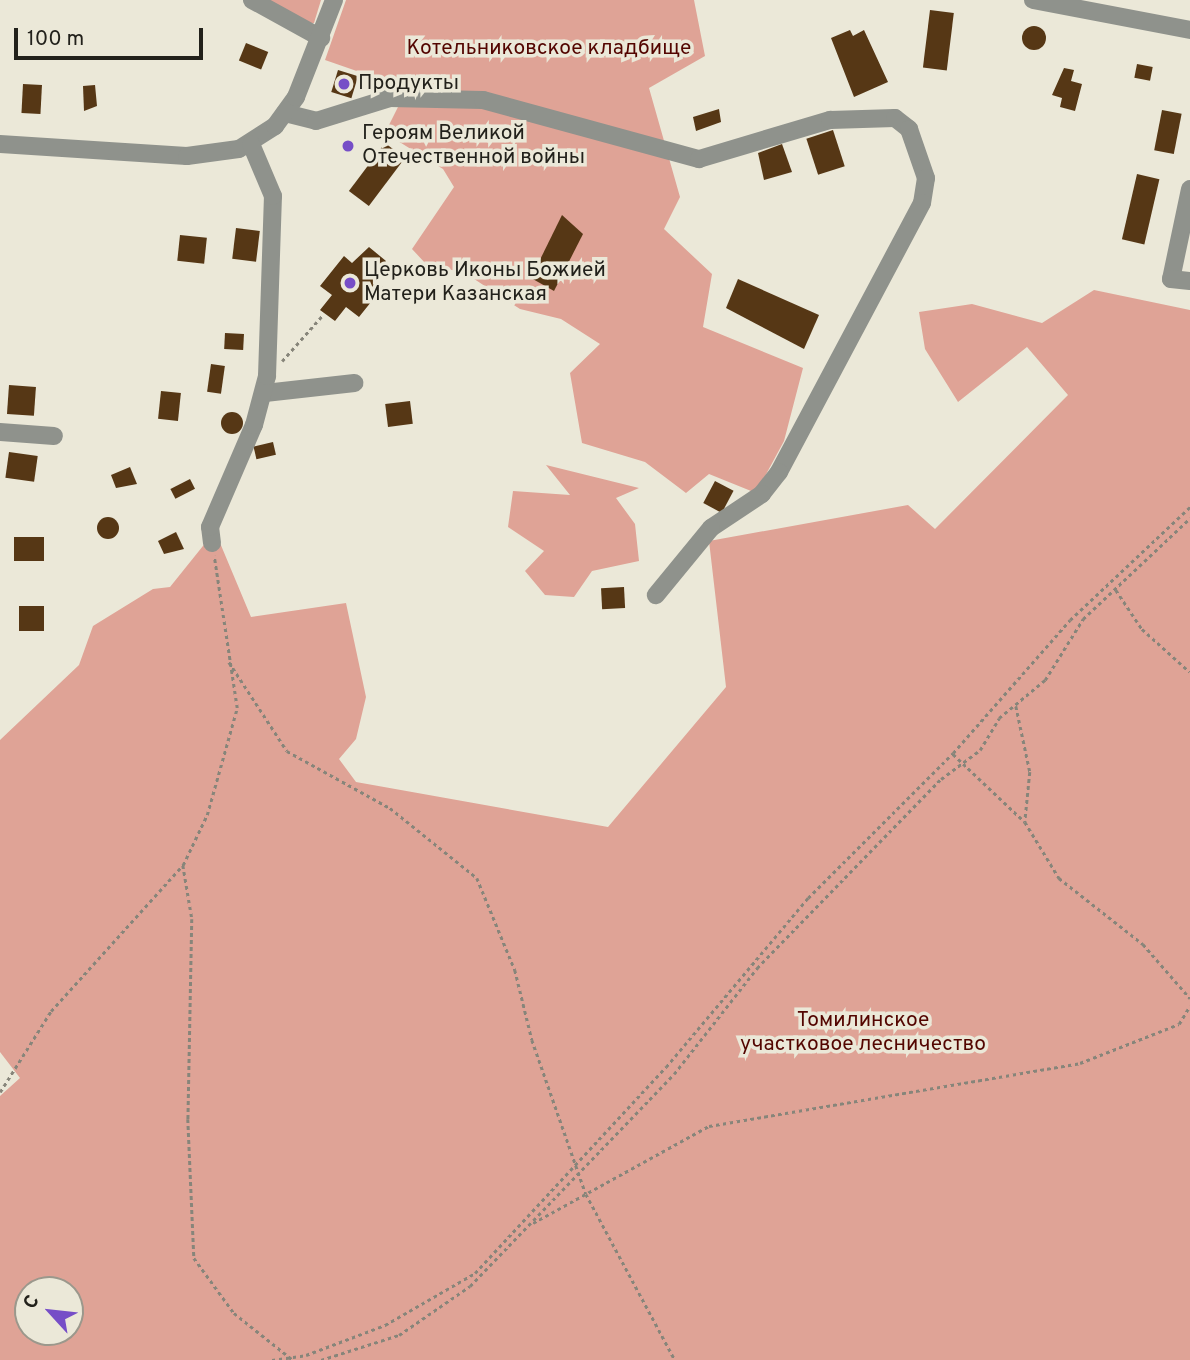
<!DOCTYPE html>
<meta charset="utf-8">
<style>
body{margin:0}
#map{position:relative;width:1190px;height:1360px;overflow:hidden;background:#ebe8d8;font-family:Overpass,sans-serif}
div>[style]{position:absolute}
.green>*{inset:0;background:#dfa396}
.building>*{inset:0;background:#563715;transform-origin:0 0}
.round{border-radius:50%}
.path>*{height:2.5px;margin-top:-1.25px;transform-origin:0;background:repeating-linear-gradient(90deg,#87857a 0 3.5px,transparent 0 7px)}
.minor>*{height:18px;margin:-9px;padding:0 9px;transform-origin:9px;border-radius:9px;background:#8f928c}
.dots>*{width:19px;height:19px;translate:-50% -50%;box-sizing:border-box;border:4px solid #ebe8d8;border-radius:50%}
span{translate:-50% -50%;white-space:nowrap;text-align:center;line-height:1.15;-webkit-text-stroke:7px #ebe8d8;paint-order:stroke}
.park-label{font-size:21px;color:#530500}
.poi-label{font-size:21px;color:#22211b}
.left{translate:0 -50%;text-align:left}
.north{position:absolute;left:14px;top:1276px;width:70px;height:70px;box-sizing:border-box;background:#ebe8d8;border:2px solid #9b988c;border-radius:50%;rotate:297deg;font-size:19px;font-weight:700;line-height:28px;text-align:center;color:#22211b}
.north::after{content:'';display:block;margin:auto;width:24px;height:32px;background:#764ec7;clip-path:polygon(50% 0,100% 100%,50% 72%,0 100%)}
.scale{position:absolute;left:14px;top:28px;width:189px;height:32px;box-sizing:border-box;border:4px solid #22211b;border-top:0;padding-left:9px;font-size:21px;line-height:24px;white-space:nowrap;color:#22211b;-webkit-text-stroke:5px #ebe8d8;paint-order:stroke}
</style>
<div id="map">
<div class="green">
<div style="clip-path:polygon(257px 0,321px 0,314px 23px,302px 24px)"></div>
<div style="clip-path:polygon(346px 0,694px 0,705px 56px,649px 88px,680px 197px,664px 229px,712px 274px,703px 327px,803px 368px,784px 441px,756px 493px,709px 474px,686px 493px,645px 462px,582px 443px,570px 373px,600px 344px,561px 319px,520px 309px,465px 273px,426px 264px,412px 249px,454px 187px,443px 169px,385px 133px,401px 101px,397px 85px,325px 60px)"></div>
<div style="clip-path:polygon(evenodd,1094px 290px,1190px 310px,1190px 1360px,0 1360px,0 1096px,20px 1078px,0 1052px,0 740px,79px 665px,93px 626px,153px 589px,170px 587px,215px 531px,251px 617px,346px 603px,366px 697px,356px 739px,339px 759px,356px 782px,608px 827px,726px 687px,709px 541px,908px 505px,935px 529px,1068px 395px,1027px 347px,958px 402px,925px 349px,919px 312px,972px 304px,1042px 323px,1094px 290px,28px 1290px,70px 1290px,70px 1332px,28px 1332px,28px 1290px)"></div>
<div style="clip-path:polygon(546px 465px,639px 488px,616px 498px,635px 524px,639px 561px,592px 571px,574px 597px,545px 595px,525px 571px,544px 551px,508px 527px,513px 491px,570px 495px)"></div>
</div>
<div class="building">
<div style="left:930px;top:10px;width:24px;height:58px;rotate:7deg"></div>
<div class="round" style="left:1022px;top:26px;width:24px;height:24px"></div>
<div style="clip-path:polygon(850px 30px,853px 36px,864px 30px,888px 82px,854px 97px,831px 38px)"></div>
<div style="left:246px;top:43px;width:24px;height:19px;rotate:22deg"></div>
<div style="left:1137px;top:64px;width:16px;height:14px;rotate:11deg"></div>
<div style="clip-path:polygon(1064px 68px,1074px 70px,1071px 81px,1082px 84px,1075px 111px,1060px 107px,1062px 98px,1052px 95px)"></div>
<div style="left:338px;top:70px;width:21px;height:23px;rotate:17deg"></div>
<div style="left:23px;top:84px;width:19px;height:29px;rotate:3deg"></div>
<div style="clip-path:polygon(95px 85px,97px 106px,84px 111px,83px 86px)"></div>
<div style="clip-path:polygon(719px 109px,721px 122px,696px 131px,693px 117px)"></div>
<div style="left:1162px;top:110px;width:20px;height:41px;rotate:11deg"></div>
<div style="left:833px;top:130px;width:38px;height:28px;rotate:72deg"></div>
<div style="left:385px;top:143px;width:25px;height:60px;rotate:37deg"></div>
<div style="clip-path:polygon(782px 144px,792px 172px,764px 180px,758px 153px)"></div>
<div style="left:1137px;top:174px;width:23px;height:67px;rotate:13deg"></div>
<div style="clip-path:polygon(562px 215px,583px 234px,554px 291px,531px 278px)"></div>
<div style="left:236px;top:228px;width:24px;height:31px;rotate:7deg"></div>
<div style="left:180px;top:235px;width:27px;height:26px;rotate:6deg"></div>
<div style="clip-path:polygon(369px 247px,386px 261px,375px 281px,383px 287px,359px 317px,346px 307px,335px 321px,320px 310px,332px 295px,320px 286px,344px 256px,352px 263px)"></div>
<div style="clip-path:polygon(738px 279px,819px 315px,804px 349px,726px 308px)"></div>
<div style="left:225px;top:333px;width:19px;height:16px;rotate:3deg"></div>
<div style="left:211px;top:364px;width:14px;height:28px;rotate:8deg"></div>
<div style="left:9px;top:385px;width:27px;height:29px;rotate:4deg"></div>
<div style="left:161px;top:391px;width:20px;height:28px;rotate:6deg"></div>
<div style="left:410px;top:401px;width:23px;height:25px;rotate:83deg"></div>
<div class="round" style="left:221px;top:412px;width:22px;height:22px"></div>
<div style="left:273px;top:442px;width:13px;height:20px;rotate:77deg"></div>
<div style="left:9px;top:452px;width:29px;height:26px;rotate:8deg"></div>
<div style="clip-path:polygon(130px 467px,137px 484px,116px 488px,111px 475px)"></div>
<div style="left:190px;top:479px;width:11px;height:22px;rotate:63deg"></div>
<div style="left:715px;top:481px;width:21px;height:25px;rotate:28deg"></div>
<div class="round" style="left:97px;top:517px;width:22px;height:22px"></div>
<div style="clip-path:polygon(176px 532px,184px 549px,164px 554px,158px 541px)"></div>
<div style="left:44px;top:537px;width:24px;height:30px;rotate:90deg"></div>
<div style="left:624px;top:587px;width:21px;height:23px;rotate:87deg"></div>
<div style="left:19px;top:606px;width:25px;height:25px"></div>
</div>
<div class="path">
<div style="left:282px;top:361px;width:60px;rotate:-48.4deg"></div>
<div style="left:1116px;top:590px;width:47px;rotate:56.3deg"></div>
<div style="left:1142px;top:629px;width:64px;rotate:41.9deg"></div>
<div style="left:229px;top:662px;width:106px;rotate:56.9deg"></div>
<div style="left:287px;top:751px;width:118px;rotate:29deg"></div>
<div style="left:390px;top:808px;width:112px;rotate:38.8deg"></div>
<div style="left:477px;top:878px;width:100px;rotate:67.6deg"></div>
<div style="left:515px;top:970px;width:72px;rotate:76.3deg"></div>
<div style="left:532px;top:1040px;width:163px;rotate:70.7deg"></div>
<div style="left:586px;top:1194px;width:188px;rotate:61.8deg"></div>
<div style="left:1016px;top:706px;width:67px;rotate:78deg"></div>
<div style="left:1030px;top:772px;width:50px;rotate:95.7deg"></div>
<div style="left:953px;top:754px;width:99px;rotate:43.4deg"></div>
<div style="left:1025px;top:822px;width:66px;rotate:58.7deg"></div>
<div style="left:1059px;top:878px;width:107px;rotate:38.2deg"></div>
<div style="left:1143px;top:944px;width:72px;rotate:49deg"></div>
<div style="left:183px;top:865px;width:55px;rotate:80.5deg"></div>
<div style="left:192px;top:919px;width:200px;rotate:91.1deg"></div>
<div style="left:188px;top:1119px;width:139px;rotate:87.5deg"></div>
<div style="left:194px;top:1258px;width:68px;rotate:54deg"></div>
<div style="left:234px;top:1313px;width:75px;rotate:38.5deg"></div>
<div style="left:0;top:1092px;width:96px;rotate:-57.8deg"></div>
<div style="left:51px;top:1011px;width:197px;rotate:-47.9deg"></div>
<div style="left:183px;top:865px;width:55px;rotate:-64.4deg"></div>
<div style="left:207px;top:815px;width:111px;rotate:-74.3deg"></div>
<div style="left:237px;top:708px;width:154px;rotate:-98.6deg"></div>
<div style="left:533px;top:1223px;width:201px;rotate:-28.9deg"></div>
<div style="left:709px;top:1126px;width:376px;rotate:-9.6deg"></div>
<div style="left:1080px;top:1063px;width:106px;rotate:-21.5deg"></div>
<div style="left:1179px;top:1024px;width:21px;rotate:-59deg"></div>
<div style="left:272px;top:1360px;width:34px;rotate:-8deg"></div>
<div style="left:306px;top:1355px;width:85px;rotate:-20.8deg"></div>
<div style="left:385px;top:1325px;width:104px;rotate:-30deg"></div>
<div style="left:475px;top:1273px;width:281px;rotate:-47.2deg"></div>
<div style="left:666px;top:1067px;width:221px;rotate:-50deg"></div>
<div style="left:808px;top:898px;width:205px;rotate:-45deg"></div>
<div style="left:953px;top:753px;width:177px;rotate:-48.7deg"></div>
<div style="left:1070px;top:620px;width:165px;rotate:-43.3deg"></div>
<div style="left:321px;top:1360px;width:82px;rotate:-17.8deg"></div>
<div style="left:399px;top:1335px;width:86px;rotate:-34.6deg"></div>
<div style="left:470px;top:1286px;width:294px;rotate:-46.1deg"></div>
<div style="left:674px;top:1074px;width:135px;rotate:-51.9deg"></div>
<div style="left:757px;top:968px;width:264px;rotate:-45.8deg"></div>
<div style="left:941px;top:779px;width:49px;rotate:-36.6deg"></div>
<div style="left:980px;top:750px;width:37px;rotate:-59deg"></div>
<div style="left:999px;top:718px;width:60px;rotate:-39.6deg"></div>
<div style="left:1045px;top:680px;width:72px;rotate:-58.1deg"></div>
<div style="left:1083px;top:619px;width:147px;rotate:-43.3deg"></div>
</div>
<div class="minor">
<div style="left:252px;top:0;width:79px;rotate:28.8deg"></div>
<div style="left:1033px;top:0;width:160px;rotate:10.8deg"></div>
<div style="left:285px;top:113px;width:32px;rotate:14deg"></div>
<div style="left:316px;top:121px;width:77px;rotate:-17.3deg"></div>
<div style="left:390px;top:98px;width:93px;rotate:1.2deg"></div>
<div style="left:483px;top:100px;width:224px;rotate:15.3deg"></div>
<div style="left:699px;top:159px;width:137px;rotate:-16.6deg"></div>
<div style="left:830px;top:120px;width:65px;rotate:-1.8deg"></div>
<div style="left:895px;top:118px;width:18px;rotate:38deg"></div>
<div style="left:909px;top:129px;width:52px;rotate:70.9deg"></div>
<div style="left:926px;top:178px;width:25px;rotate:99deg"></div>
<div style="left:922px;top:203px;width:305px;rotate:118deg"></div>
<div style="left:779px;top:472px;width:28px;rotate:128deg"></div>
<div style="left:762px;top:494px;width:61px;rotate:146.3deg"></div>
<div style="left:711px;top:528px;width:87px;rotate:129.4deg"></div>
<div style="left:0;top:144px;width:187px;rotate:3.7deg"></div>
<div style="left:187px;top:156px;width:52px;rotate:-7.7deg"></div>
<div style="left:239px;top:149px;width:43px;rotate:-32.6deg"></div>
<div style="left:275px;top:126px;width:36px;rotate:-54deg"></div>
<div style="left:296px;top:97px;width:104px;rotate:-68.6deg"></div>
<div style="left:1190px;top:189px;width:92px;rotate:101.9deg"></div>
<div style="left:1171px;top:279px;width:19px;rotate:6deg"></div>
<div style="left:265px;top:393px;width:90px;rotate:-6.4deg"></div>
<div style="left:0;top:432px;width:54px;rotate:4.2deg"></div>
<div style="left:212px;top:543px;width:16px;rotate:-97deg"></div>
<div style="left:210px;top:527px;width:111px;rotate:-66.7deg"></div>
<div style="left:254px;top:425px;width:51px;rotate:-75.1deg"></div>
<div style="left:267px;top:376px;width:180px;rotate:-88.1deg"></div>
<div style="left:273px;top:196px;width:56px;rotate:-112.9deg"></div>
</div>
<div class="dots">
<div style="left:344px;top:84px;background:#764ec7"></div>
<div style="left:348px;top:146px;background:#764ec7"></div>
<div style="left:350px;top:283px;background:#764ec7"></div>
</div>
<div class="park-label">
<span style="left:549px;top:49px">Котельниковское кладбище</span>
<span style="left:863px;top:1033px">Томилинское<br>участковое лесничество</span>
</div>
<div class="poi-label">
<span class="left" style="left:358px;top:84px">Продукты</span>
<span class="left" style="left:362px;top:146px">Героям Великой<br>Отечественной войны</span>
<span class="left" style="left:364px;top:283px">Церковь Иконы Божией<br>Матери Казанская</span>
</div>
<div class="north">С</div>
<div class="scale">100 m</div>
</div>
